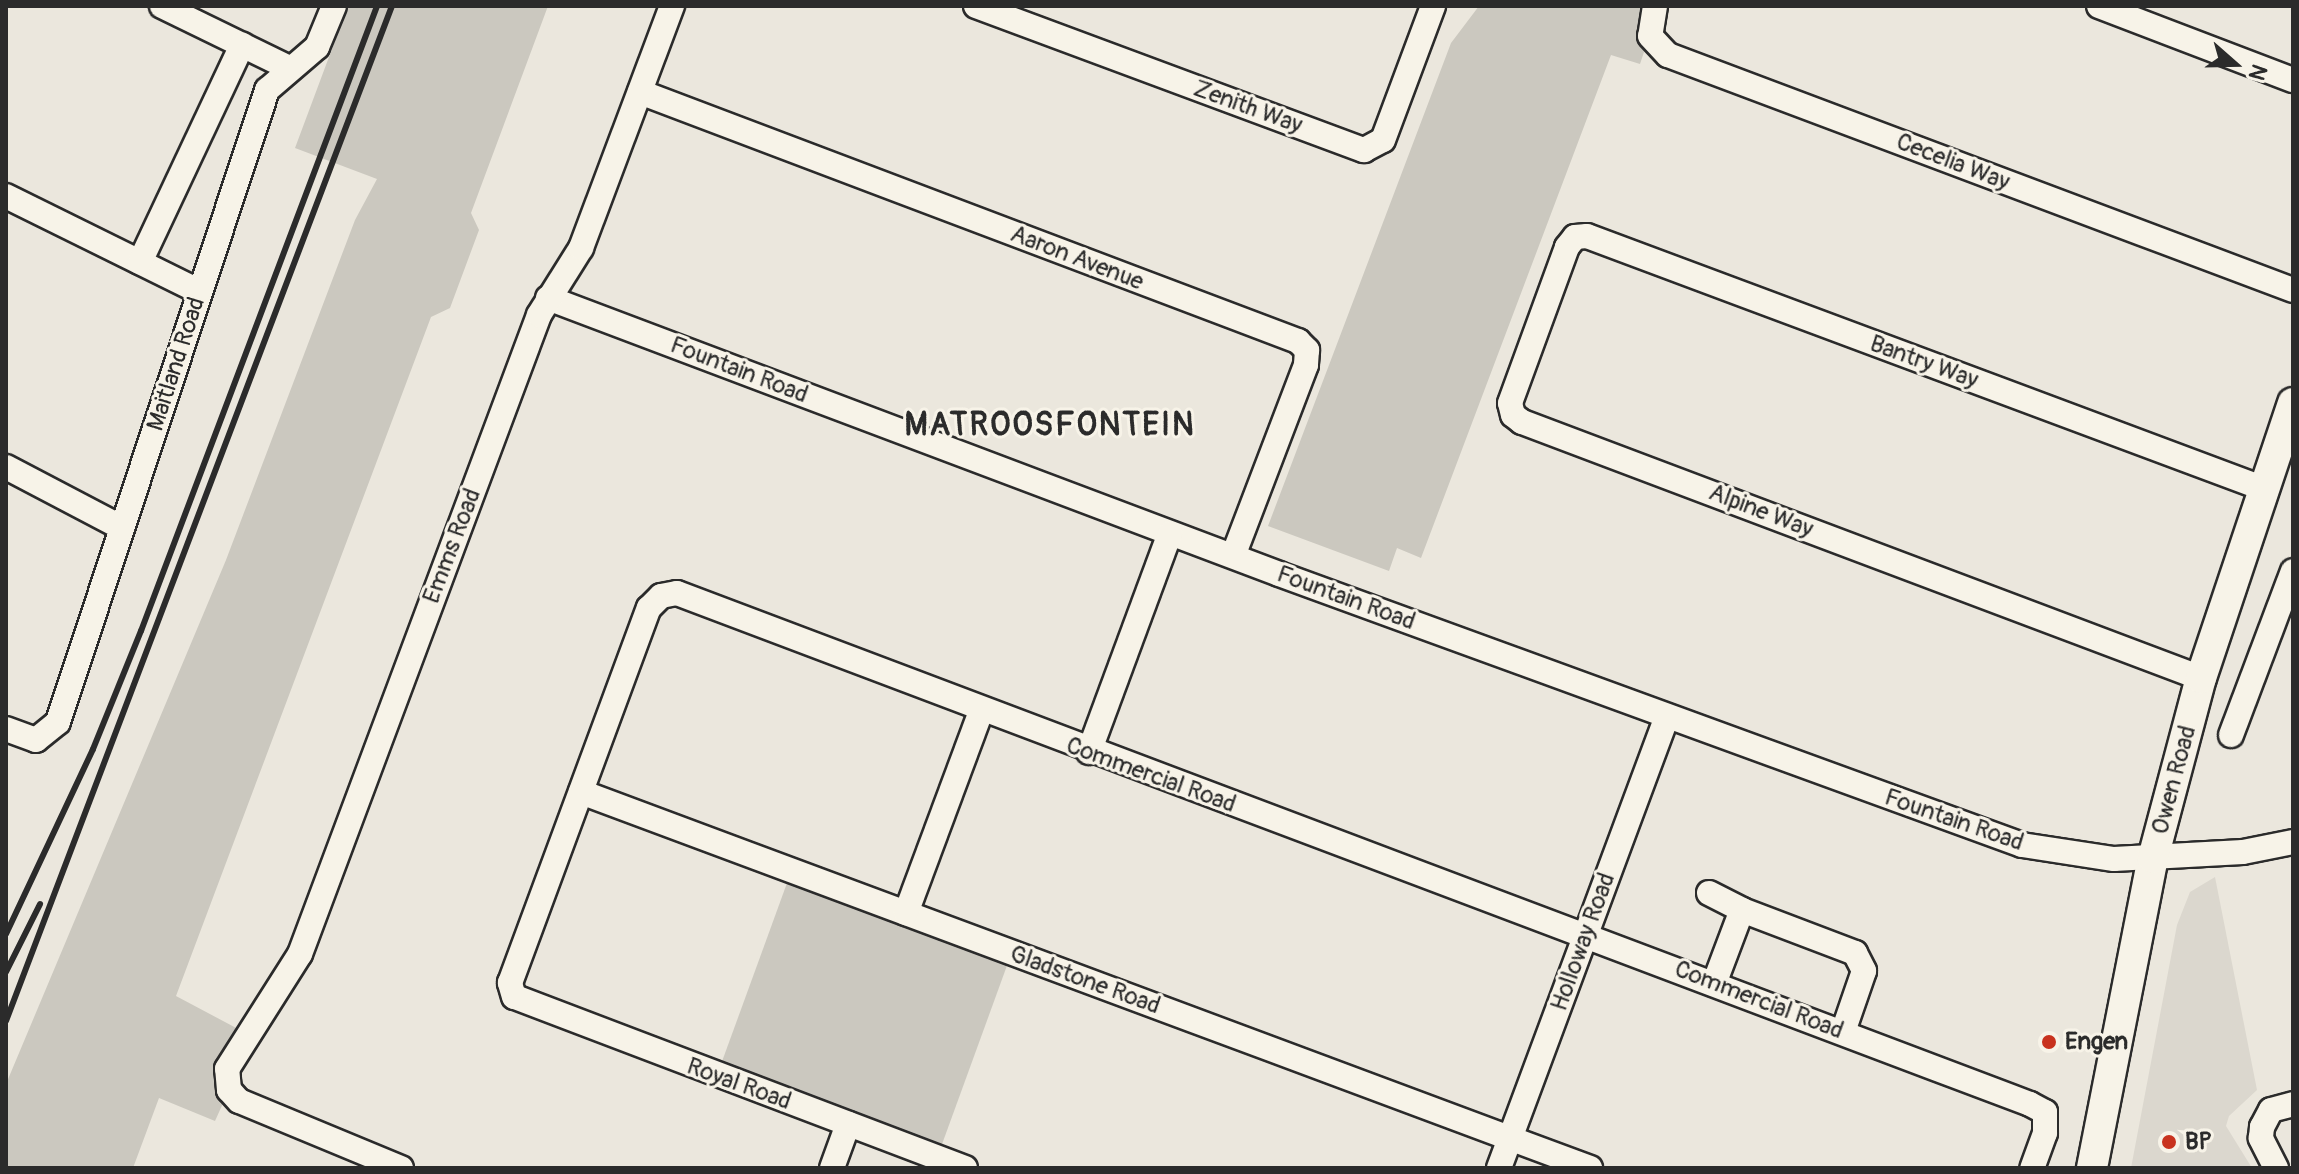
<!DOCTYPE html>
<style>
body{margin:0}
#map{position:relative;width:2299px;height:1174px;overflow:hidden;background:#ebe7dd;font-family:Pangolin,sans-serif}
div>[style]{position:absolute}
.built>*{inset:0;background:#dbd7ce}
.green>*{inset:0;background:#cbc8bf;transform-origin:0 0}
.roads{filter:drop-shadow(2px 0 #2b2b2b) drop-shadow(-2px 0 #2b2b2b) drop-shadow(0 2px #2b2b2b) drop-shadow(0 -2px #2b2b2b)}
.minor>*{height:24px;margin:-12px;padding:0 12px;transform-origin:12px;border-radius:12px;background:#f7f3e8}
.tertiary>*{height:30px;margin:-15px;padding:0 15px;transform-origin:15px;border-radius:15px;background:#f7f3e8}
.rail>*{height:6px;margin:-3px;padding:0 3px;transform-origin:3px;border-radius:3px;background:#2b2b2b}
.dots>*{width:22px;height:22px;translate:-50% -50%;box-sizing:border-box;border:4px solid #f7f3e8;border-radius:50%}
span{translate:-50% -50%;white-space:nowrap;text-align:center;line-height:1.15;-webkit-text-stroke:6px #f7f3e8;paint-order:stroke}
.street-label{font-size:24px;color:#2b2b2b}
.poi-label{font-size:24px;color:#2b2b2b;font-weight:700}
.left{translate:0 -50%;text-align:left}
.district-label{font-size:32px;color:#2b2b2b;font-weight:700;letter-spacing:2px}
.frame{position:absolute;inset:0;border:8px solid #2b2b2b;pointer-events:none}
.north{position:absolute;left:2195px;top:24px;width:80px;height:80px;-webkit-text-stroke:6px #f7f3e8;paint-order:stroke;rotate:110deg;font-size:22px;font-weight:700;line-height:32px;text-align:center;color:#2b2b2b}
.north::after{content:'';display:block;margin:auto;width:28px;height:36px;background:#2b2b2b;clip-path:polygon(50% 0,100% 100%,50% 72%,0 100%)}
</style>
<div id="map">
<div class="built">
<div style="clip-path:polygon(2215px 877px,2257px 1090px,2229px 1116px,2226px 1126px,2252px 1168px,2131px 1168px,2177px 925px,2190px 892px)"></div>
</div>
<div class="green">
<div style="clip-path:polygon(348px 6px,548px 6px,471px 213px,479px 230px,450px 308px,431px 317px,176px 996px,240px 1030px,215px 1075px,224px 1101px,215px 1121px,159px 1098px,133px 1168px,6px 1168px,6px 1084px,226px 560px,355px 220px,377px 179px,295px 148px)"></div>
<div style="clip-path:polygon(1479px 6px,1646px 6px,1637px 36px,1644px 52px,1640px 64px,1611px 55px,1421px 558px,1397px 548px,1389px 571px,1268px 526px,1451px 43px)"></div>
<div style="left:787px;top:883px;width:235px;height:193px;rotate:20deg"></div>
</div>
<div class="roads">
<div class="minor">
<div style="left:162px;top:6px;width:141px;rotate:26deg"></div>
<div style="left:976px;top:6px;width:414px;rotate:20.4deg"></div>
<div style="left:1364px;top:150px;width:21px;rotate:-28deg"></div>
<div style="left:1383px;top:140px;width:143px;rotate:-69.5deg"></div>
<div style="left:1655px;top:6px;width:30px;rotate:99deg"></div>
<div style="left:1650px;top:36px;width:26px;rotate:47deg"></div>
<div style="left:1668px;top:55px;width:668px;rotate:20.61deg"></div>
<div style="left:2099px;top:6px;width:208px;rotate:20.9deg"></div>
<div style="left:640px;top:92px;width:704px;rotate:20.73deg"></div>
<div style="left:1298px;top:341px;width:13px;rotate:45deg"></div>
<div style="left:1307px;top:350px;width:15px;rotate:94deg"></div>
<div style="left:1306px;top:365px;width:204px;rotate:110.9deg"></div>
<div style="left:6px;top:196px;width:216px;rotate:26.3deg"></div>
<div style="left:140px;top:262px;width:240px;rotate:-64.8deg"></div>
<div style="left:548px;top:298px;width:781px;rotate:20.68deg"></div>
<div style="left:1279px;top:574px;width:791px;rotate:20.04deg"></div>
<div style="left:2022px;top:845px;width:93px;rotate:8.7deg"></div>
<div style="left:2114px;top:859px;width:129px;rotate:-3.1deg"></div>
<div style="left:2243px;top:852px;width:51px;rotate:-11.3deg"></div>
<div style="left:6px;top:467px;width:131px;rotate:27.7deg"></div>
<div style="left:2201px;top:678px;width:726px;rotate:-159.34deg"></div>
<div style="left:1522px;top:422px;width:11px;rotate:-142deg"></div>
<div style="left:1513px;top:415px;width:12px;rotate:-104deg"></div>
<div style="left:1510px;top:403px;width:166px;rotate:-69.9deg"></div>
<div style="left:1567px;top:247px;width:13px;rotate:-51deg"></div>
<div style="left:1575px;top:237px;width:12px;rotate:-5deg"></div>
<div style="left:1587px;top:236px;width:721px;rotate:20.47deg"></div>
<div style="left:6px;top:729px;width:32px;rotate:20deg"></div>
<div style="left:36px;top:740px;width:28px;rotate:-39deg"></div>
<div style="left:58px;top:722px;width:666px;rotate:-71.7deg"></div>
<div style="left:267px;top:90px;width:66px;rotate:-40.7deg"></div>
<div style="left:317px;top:47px;width:44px;rotate:-67.5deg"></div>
<div style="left:2231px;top:735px;width:175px;rotate:-69.3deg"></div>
<div style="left:1089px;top:752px;width:233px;rotate:-69.7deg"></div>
<div style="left:581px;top:792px;width:1077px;rotate:20.44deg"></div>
<div style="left:1709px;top:893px;width:37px;rotate:27deg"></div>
<div style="left:906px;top:913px;width:215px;rotate:-69.6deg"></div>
<div style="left:1714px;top:984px;width:79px;rotate:-69.3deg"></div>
<div style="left:1742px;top:910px;width:121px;rotate:20.8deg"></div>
<div style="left:1855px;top:953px;width:20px;rotate:63deg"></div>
<div style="left:1864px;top:971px;width:65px;rotate:109deg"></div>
<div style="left:401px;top:1168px;width:175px;rotate:-157.5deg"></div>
<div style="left:239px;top:1101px;width:15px;rotate:-132deg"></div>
<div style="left:229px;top:1090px;width:21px;rotate:-95deg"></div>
<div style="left:227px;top:1069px;width:136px;rotate:-57.6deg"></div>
<div style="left:300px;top:954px;width:682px;rotate:-69.49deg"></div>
<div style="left:539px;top:315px;width:79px;rotate:-57.9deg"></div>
<div style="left:581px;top:248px;width:259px;rotate:-69.4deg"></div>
<div style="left:832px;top:1168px;width:47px;rotate:-70deg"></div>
<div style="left:965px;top:1168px;width:482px;rotate:-159.2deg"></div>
<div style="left:514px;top:997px;width:15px;rotate:-106deg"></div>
<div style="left:510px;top:983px;width:400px;rotate:-69.7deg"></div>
<div style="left:649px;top:608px;width:17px;rotate:-45deg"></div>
<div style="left:661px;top:596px;width:16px;rotate:-11deg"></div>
<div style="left:677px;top:593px;width:1446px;rotate:20.69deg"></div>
<div style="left:2030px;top:1104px;width:17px;rotate:28deg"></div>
<div style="left:2045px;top:1112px;width:21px;rotate:90deg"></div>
<div style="left:2045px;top:1133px;width:37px;rotate:110deg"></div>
<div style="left:1499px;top:1168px;width:482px;rotate:-69.6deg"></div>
<div style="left:2276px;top:1168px;width:34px;rotate:-117deg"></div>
<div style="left:2261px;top:1138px;width:11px;rotate:-85deg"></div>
<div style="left:2262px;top:1127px;width:19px;rotate:-62deg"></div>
<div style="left:2271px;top:1110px;width:23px;rotate:-15deg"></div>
</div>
<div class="tertiary">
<div style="left:2092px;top:1168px;width:316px;rotate:-78.9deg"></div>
<div style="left:2153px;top:858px;width:186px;rotate:-75.1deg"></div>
<div style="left:2201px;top:678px;width:290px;rotate:-71.5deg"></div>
</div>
</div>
<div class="rail">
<div style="left:6px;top:934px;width:204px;rotate:-64.8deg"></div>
<div style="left:93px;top:749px;width:127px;rotate:-67.9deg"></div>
<div style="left:141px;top:631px;width:668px;rotate:-69.31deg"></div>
<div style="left:6px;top:972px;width:76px;rotate:-63.4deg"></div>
<div style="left:6px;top:1021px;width:1086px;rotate:-69.18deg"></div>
</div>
<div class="dots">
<div style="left:2049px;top:1042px;background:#c8321e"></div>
<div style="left:2169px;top:1142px;background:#c8321e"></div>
</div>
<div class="street-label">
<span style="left:1248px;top:107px;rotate:20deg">Zenith Way</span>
<span style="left:1953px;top:162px;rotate:21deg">Cecelia Way</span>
<span style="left:1077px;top:258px;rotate:21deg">Aaron Avenue</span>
<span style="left:1924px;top:362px;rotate:20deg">Bantry Way</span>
<span style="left:176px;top:364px;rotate:-72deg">Maitland Road</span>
<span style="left:739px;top:370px;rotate:21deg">Fountain Road</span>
<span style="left:1761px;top:511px;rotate:21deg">Alpine Way</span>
<span style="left:452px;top:546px;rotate:-69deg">Emms Road</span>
<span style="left:1346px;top:598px;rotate:20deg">Fountain Road</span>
<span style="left:1151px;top:775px;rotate:20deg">Commercial Road</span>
<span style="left:2174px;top:780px;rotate:-75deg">Owen Road</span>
<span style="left:1954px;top:820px;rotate:19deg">Fountain Road</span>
<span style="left:1583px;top:942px;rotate:-70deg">Holloway Road</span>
<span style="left:1085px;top:980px;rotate:20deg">Gladstone Road</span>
<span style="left:1759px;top:1000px;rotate:21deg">Commercial Road</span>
<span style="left:739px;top:1084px;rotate:20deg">Royal Road</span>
</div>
<div class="poi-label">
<span class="left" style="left:2065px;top:1042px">Engen</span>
<span class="left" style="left:2185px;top:1142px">BP</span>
</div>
<div class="district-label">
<span style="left:1050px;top:425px">MATROOSFONTEIN</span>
</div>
<div class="frame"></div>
<div class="north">N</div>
</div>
